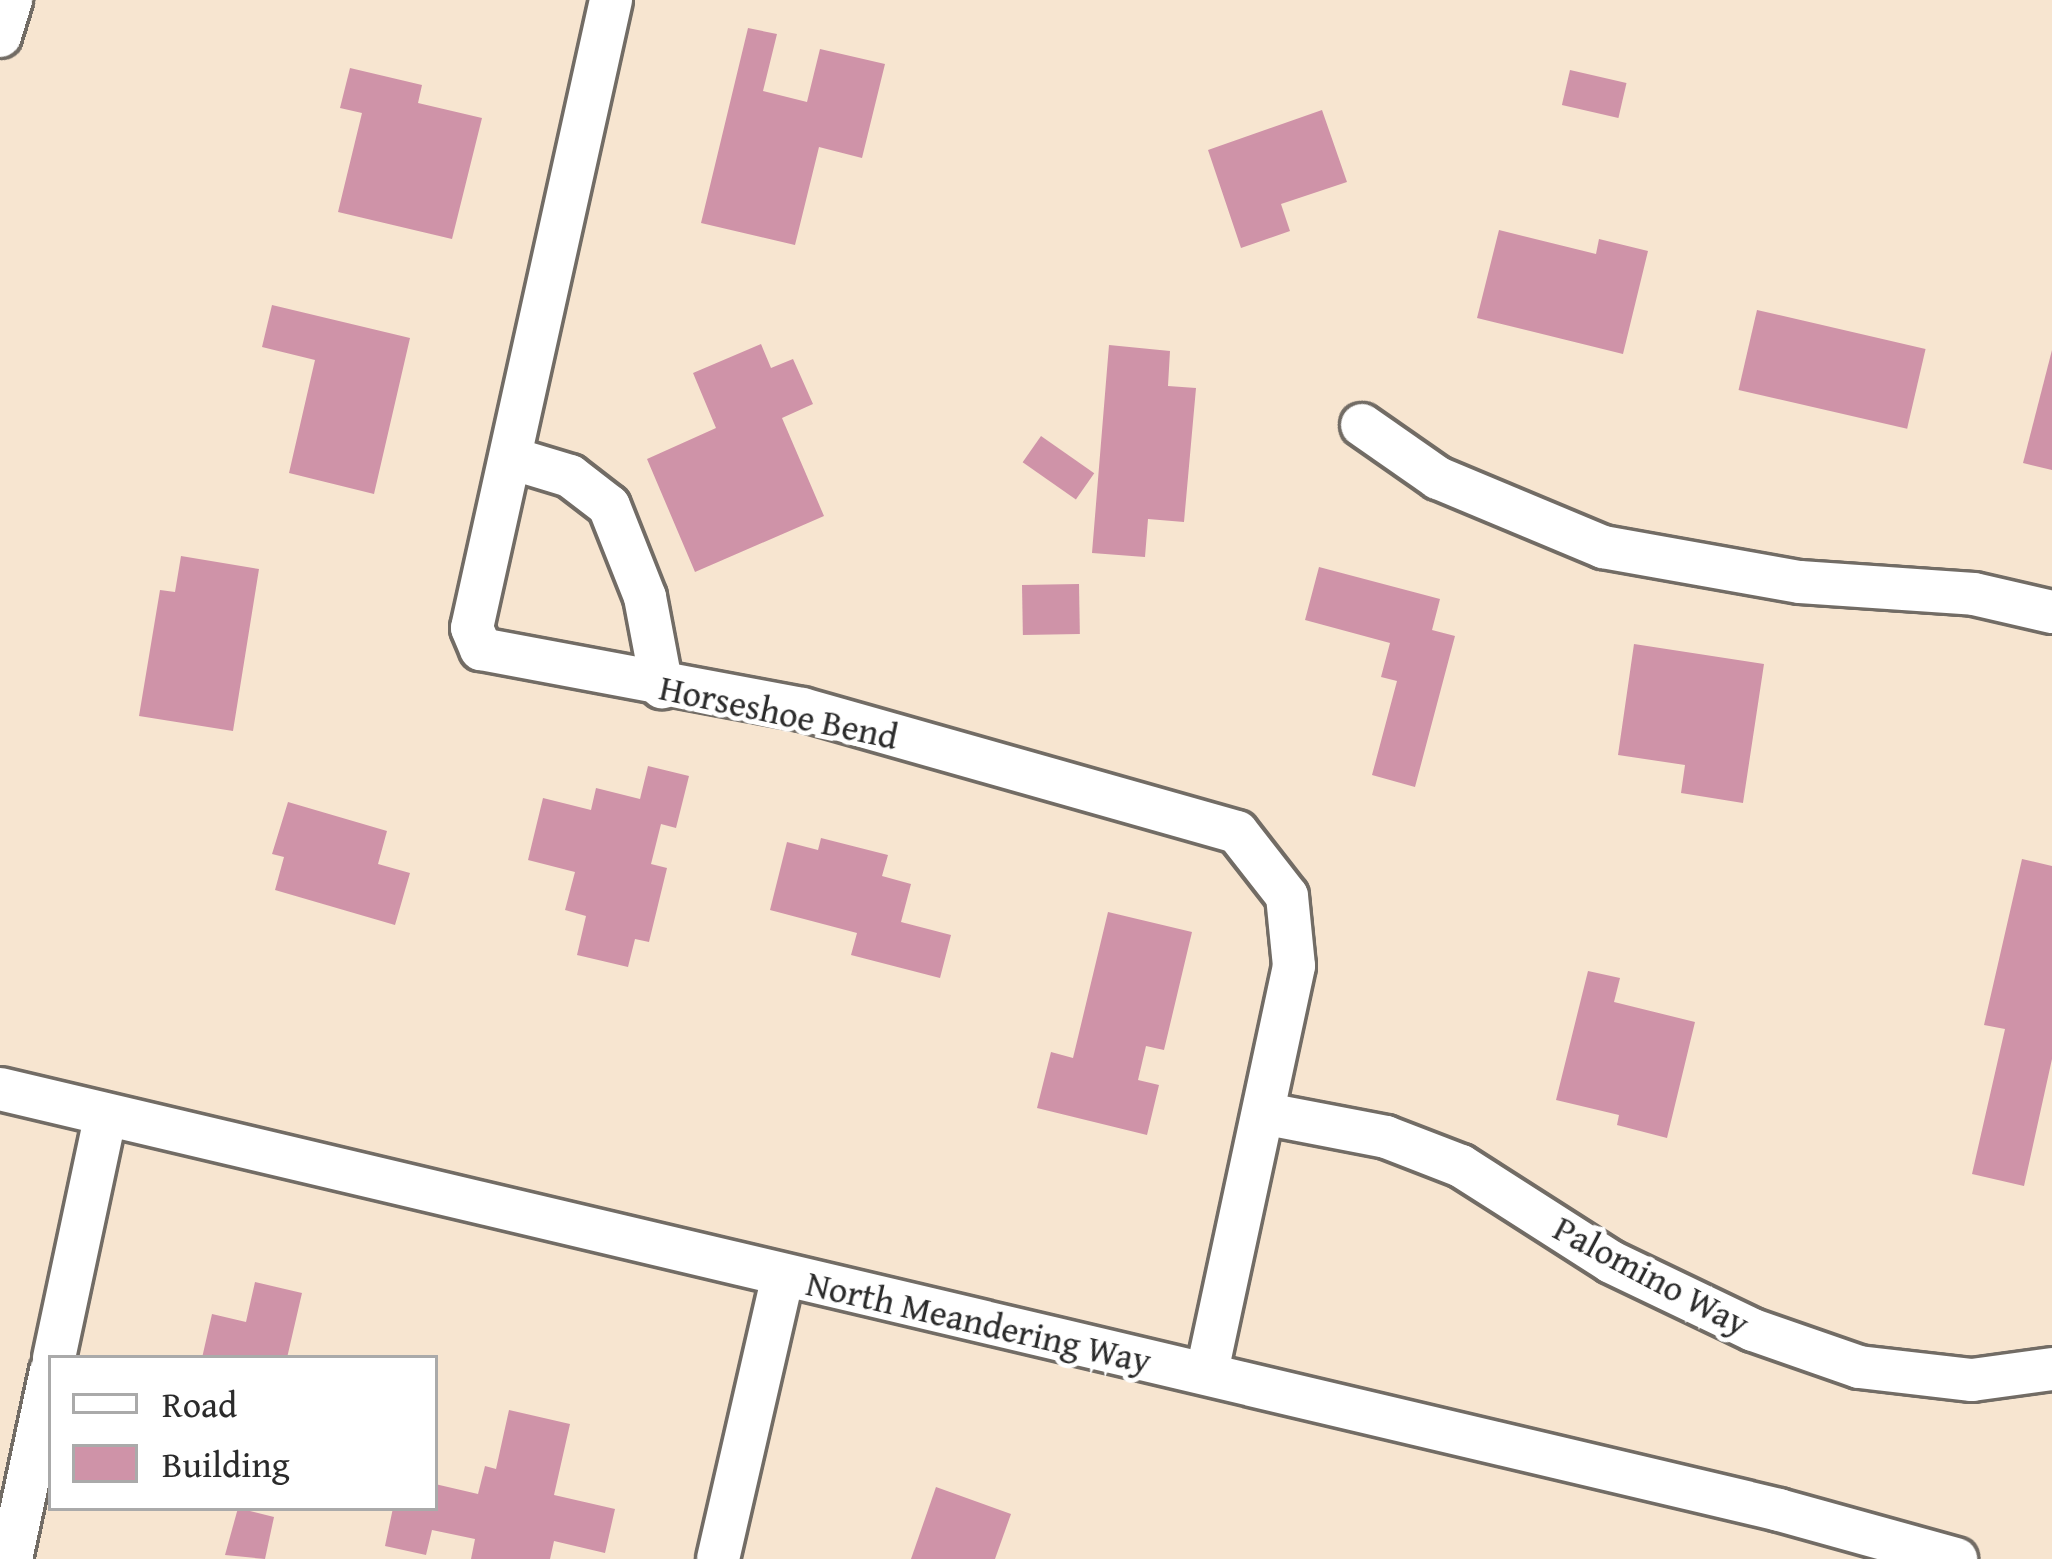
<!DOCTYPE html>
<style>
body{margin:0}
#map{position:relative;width:2052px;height:1559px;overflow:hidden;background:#f7e5d0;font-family:"Gentium Book Plus",serif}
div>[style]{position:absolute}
.building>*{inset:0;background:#cf93a8;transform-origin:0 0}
.roads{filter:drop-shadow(3px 0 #726c65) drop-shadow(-3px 0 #726c65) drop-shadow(0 3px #726c65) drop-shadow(0 -3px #726c65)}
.minor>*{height:42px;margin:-21px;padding:0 21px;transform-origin:21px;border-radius:21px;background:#fff}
span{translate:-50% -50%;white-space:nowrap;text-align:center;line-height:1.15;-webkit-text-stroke:10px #fff;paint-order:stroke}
.street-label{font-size:36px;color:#2b2b2b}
.legend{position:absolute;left:48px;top:1355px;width:390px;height:156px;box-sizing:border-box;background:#fff;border:3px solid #aaa;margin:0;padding:15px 21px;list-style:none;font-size:36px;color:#2b2b2b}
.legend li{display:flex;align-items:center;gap:24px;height:60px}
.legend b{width:60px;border:3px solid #aaa}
</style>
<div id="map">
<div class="building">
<div style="clip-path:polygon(748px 28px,777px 34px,763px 91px,807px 102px,820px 49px,885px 64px,862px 158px,819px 147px,795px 245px,701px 223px)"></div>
<div style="clip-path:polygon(350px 68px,422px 85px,418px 103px,482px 118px,452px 239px,338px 212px,362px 113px,340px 108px)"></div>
<div style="left:1570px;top:70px;width:58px;height:36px;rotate:13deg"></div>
<div style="clip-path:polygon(1322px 110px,1347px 182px,1281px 204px,1290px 231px,1241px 248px,1208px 150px)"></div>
<div style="clip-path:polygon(1499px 230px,1596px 254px,1599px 239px,1648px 251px,1623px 354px,1477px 318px)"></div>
<div style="clip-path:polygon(272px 305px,410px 338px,374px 494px,289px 473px,315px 360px,262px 347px)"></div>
<div style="left:1757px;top:310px;width:173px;height:82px;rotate:13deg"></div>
<div style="clip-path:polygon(761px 344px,771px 368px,793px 359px,813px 404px,782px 418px,824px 516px,695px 572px,647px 459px,716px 428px,693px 373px)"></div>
<div style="clip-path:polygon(1109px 345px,1170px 351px,1168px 386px,1196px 388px,1184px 522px,1148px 519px,1145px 557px,1092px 553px)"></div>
<div style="clip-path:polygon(2052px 350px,2052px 470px,2023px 463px)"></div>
<div style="left:1041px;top:436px;width:65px;height:32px;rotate:35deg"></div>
<div style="clip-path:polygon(181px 556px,259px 569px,233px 731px,139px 716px,160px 590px,175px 592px)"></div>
<div style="clip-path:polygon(1319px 567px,1440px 599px,1432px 630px,1455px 636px,1415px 787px,1372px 775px,1397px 681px,1381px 677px,1390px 643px,1305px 620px)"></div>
<div style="left:1079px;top:584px;width:50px;height:57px;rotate:89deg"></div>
<div style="clip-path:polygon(1634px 644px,1764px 664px,1743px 803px,1681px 793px,1685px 765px,1618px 755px)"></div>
<div style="clip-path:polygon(648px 766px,689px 776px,676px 828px,661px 824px,651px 864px,667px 868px,649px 942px,635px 939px,628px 967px,577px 955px,586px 916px,565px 910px,575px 872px,528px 860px,543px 798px,591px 810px,596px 788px,640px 799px)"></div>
<div style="clip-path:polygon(288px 802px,387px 831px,378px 864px,410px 873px,395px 925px,275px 890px,284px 857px,272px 854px)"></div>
<div style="clip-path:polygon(821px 838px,888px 855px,882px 876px,911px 884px,901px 922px,951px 935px,940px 978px,851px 955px,857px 933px,770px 910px,787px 842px,818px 850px)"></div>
<div style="clip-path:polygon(2022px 859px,2052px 866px,2052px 1059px,2024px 1186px,1972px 1174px,2005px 1029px,1984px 1025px)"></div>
<div style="clip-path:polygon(1108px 912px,1192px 932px,1164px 1050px,1146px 1046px,1138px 1080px,1159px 1085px,1147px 1135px,1037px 1108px,1051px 1052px,1073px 1058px)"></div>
<div style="clip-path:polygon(1588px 971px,1620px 978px,1614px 1002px,1695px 1022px,1667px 1138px,1617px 1125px,1619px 1115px,1556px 1100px)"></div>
<div style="clip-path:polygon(255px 1282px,302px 1293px,287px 1358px,202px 1358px,212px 1314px,246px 1322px)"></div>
<div style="clip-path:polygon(509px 1410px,570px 1424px,554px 1495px,615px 1509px,605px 1553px,554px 1541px,550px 1559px,471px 1559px,475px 1539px,432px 1530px,426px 1555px,385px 1546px,393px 1508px,435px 1508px,435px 1484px,478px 1494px,485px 1466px,496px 1469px)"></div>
<div style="clip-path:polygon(936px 1487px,1011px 1514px,995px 1559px,911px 1559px)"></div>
<div style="clip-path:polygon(238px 1508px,274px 1517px,265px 1559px,225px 1555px)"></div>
</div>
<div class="roads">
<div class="minor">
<div style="left:611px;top:0;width:643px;rotate:102.48deg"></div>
<div style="left:472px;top:628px;width:23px;rotate:67deg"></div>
<div style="left:481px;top:649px;width:327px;rotate:10.6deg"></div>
<div style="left:802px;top:709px;width:452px;rotate:15.8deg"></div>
<div style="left:1237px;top:832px;width:81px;rotate:52deg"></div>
<div style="left:1287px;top:896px;width:70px;rotate:84.3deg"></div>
<div style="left:1294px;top:966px;width:416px;rotate:102.1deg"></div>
<div style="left:0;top:36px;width:38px;rotate:-73deg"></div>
<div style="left:1362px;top:425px;width:93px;rotate:34.9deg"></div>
<div style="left:1438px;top:478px;width:179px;rotate:22.7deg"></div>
<div style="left:1603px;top:547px;width:200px;rotate:10.1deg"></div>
<div style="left:1800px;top:582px;width:174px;rotate:3.9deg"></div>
<div style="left:1974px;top:594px;width:80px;rotate:13deg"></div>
<div style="left:514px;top:459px;width:59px;rotate:16.9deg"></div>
<div style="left:570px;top:476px;width:49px;rotate:37.6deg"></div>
<div style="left:609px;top:506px;width:98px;rotate:68.4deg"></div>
<div style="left:645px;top:597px;width:92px;rotate:79.3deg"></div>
<div style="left:0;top:1089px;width:1828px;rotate:13.31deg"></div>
<div style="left:1779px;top:1510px;width:184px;rotate:15.5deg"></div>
<div style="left:1267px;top:1114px;width:121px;rotate:10.9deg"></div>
<div style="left:1386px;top:1137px;width:80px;rotate:21.1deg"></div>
<div style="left:1461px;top:1166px;width:178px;rotate:32.6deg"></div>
<div style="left:1611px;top:1262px;width:157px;rotate:25.6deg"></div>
<div style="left:1753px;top:1330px;width:112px;rotate:19.2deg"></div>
<div style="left:1859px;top:1367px;width:114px;rotate:6.6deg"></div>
<div style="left:1972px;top:1380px;width:81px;rotate:-7.8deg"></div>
<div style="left:54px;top:1358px;width:249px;rotate:-78deg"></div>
<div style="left:11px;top:1559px;width:192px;rotate:-78deg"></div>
<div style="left:718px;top:1559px;width:290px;rotate:-77.1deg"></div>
</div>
</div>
<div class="street-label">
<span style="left:779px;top:711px;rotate:12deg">Horseshoe Bend</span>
<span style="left:1652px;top:1275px;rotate:28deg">Palomino Way</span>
<span style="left:979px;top:1321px;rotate:13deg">North Meandering Way</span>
</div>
<ul class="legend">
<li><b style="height:15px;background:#fff"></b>Road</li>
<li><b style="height:33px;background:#cf93a8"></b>Building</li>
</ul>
</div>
